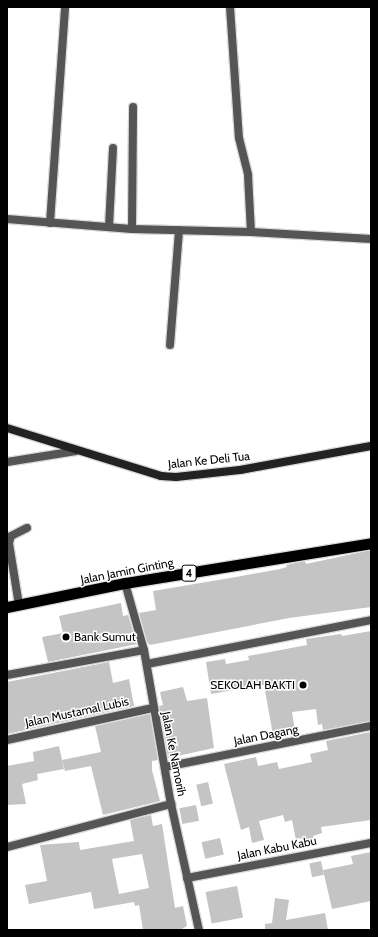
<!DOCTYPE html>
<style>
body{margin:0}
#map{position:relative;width:378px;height:937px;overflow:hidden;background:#fff;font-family:Cabin,sans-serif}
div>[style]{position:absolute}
.building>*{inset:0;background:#c4c4c4;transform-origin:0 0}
.roads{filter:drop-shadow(1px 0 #dbdbdb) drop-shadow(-1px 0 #dbdbdb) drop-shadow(0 1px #dbdbdb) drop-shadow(0 -1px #dbdbdb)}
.minor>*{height:8px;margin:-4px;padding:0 4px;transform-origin:4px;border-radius:4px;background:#555}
.tertiary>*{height:8px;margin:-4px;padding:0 4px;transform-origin:4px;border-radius:4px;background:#555}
.secondary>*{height:8px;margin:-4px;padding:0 4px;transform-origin:4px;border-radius:4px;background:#222}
.trunk>*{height:11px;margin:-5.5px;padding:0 5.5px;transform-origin:5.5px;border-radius:5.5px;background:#000}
.dots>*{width:11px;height:11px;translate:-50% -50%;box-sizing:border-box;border:2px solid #fff;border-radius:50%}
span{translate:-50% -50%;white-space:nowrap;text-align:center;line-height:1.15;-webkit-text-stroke:3px #fff;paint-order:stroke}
.shield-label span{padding:1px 3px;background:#fff;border:1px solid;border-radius:3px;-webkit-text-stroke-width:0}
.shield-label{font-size:11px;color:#000;font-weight:700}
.street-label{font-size:12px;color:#000}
.poi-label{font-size:12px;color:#000}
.left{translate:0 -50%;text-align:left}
.right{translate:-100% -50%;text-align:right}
.frame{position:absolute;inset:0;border:8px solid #000;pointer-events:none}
</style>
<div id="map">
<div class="building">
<div style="clip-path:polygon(371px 550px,371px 607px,289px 618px,150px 645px,147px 642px,139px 613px,156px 610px,153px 591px,236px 577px,280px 569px,287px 567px,286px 565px,305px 561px,306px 564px)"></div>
<div style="clip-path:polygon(121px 603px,123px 616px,128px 615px,137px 644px,48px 662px,42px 637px,63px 633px,59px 616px)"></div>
<div style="clip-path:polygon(371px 631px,371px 721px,323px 730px,322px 724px,318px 725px,316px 709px,292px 712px,295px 731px,273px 735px,264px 685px,211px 694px,206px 662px,225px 659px,226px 664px,249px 660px,248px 656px,307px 645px,306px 639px,341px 634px,342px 636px)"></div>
<div style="clip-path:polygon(109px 662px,113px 683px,129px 679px,134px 706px,7px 734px,7px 682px)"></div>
<div style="clip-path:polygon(183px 687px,187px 701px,207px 698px,214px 748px,168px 758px,159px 706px,163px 705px,160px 692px)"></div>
<div style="clip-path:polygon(150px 714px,158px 760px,152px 761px,152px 770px,160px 801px,103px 815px,91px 766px,65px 771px,62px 760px,101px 752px,95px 726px)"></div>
<div style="clip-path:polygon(371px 732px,371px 820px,321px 827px,322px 833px,313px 836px,314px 840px,303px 843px,302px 838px,296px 840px,292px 820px,285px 822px,283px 815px,259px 821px,264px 840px,252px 843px,249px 827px,241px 830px,224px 764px,256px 757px,258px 766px,277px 762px,279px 769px,312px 762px,310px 754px,328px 750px,326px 741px)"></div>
<div style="clip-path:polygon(59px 746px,64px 769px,37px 774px,38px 780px,22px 784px,26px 804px,7px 805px,7px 766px,34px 761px,33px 752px)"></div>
<div style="left:208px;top:782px;width:22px;height:12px;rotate:77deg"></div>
<div style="left:196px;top:805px;width:16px;height:17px;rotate:79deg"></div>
<div style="clip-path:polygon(evenodd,151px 815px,153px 826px,162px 824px,175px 908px,183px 906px,187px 926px,180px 930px,143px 930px,139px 905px,135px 906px,134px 902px,94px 909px,91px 892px,29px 904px,25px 885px,47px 881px,40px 845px,79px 842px,80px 850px,134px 841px,130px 820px,151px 815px,142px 854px,149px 888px,119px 894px,112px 859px,142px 854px)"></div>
<div style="left:220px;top:838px;width:17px;height:19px;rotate:77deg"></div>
<div style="clip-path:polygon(371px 852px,371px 901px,332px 909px,323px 870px,353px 864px,351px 856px)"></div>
<div style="left:321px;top:861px;width:14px;height:12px;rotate:78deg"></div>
<div style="left:237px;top:886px;width:32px;height:32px;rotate:79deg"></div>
<div style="clip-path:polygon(275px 898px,289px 900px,286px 920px,325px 913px,328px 930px,265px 930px,265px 924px,272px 923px)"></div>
</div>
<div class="roads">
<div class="minor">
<div style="left:230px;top:7px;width:131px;rotate:86.1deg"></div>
<div style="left:239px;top:138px;width:38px;rotate:76deg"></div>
<div style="left:248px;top:175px;width:57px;rotate:87deg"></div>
<div style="left:7px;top:219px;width:125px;rotate:4.6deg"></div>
<div style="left:132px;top:229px;width:119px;rotate:1.4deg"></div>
<div style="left:251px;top:232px;width:120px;rotate:3.3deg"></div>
<div style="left:50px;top:223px;width:216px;rotate:-86deg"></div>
<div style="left:109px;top:227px;width:79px;rotate:-87.1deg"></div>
<div style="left:132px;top:229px;width:122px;rotate:-89.5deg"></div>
<div style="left:170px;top:345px;width:115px;rotate:-85.5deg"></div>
<div style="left:7px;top:462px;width:70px;rotate:-9.1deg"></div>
<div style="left:19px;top:605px;width:63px;rotate:-99.2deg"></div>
<div style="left:9px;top:543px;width:7px;rotate:-74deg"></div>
<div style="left:11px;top:536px;width:18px;rotate:-27deg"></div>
<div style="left:147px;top:664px;width:228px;rotate:-11.1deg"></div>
<div style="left:7px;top:675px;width:139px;rotate:-10.3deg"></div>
<div style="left:7px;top:740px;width:149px;rotate:-12.4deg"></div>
<div style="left:165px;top:767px;width:210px;rotate:-11.3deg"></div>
<div style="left:7px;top:847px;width:170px;rotate:-14.7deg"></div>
<div style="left:187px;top:878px;width:187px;rotate:-10.8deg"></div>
</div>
<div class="tertiary">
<div style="left:125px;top:583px;width:70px;rotate:74.2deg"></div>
<div style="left:144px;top:650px;width:156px;rotate:80.1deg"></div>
<div style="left:171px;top:804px;width:129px;rotate:77.5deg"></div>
</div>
<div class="secondary">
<div style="left:7px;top:428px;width:161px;rotate:17.3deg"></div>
<div style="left:161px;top:476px;width:15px;rotate:4deg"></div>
<div style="left:176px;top:477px;width:64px;rotate:-6.2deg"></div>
<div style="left:240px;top:470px;width:133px;rotate:-10.4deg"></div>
</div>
<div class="trunk">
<div style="left:7px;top:607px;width:120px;rotate:-11.5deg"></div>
<div style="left:125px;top:583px;width:249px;rotate:-9.2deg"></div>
</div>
</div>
<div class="dots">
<div style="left:66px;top:637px;background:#000"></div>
<div style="left:303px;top:685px;background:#000"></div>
</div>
<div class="shield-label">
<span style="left:189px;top:573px">4</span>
</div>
<div class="street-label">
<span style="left:209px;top:460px;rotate:-6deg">Jalan Ke Deli Tua</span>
<span style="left:127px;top:571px;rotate:-11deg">Jalan Jamin Ginting</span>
<span style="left:77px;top:712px;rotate:-12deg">Jalan Mustamal Lubis</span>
<span style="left:266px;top:735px;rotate:-11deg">Jalan Dagang</span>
<span style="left:174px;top:754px;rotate:79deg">Jalan Ke Namorih</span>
<span style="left:277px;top:848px;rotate:-11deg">Jalan Kabu Kabu</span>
</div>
<div class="poi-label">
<span class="left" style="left:74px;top:637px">Bank Sumut</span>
<span class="right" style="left:295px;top:685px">SEKOLAH BAKTI</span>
</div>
<div class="frame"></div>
</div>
